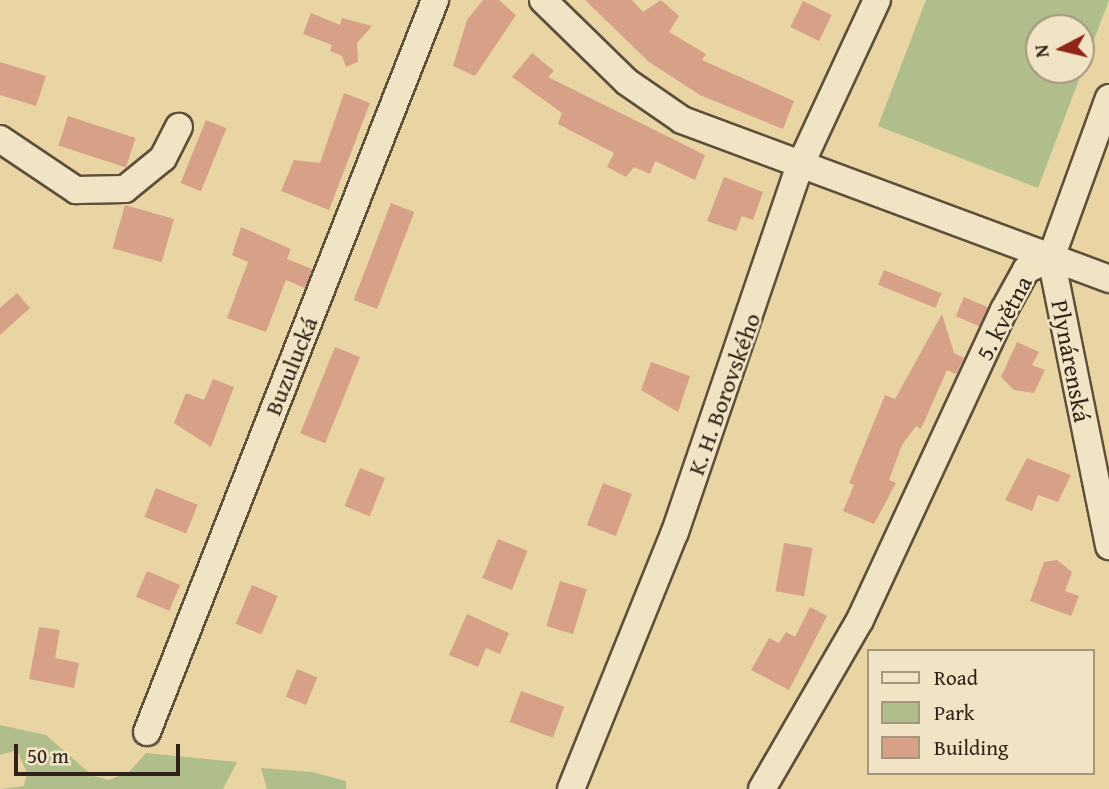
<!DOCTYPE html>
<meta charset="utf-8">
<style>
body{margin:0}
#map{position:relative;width:1109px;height:789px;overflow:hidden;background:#e9d5a4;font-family:"Gentium Book Plus",serif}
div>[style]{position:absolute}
.green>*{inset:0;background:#b0be8b}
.building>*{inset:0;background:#d7a187;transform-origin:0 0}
.roads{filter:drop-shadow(2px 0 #5e4f3b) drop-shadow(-2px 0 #5e4f3b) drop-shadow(0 2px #5e4f3b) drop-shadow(0 -2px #5e4f3b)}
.minor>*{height:26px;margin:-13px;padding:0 13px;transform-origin:13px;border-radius:13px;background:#f1e4c4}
span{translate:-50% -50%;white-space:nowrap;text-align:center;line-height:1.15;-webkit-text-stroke:5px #f1e4c4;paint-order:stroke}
.street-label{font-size:24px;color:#302218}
.legend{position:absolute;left:867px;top:649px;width:228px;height:126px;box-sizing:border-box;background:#f1e4c4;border:2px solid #a4967f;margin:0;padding:9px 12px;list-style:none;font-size:21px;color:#302218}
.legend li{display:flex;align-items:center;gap:14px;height:35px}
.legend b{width:35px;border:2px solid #a4967f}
.north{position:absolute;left:1025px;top:14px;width:70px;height:70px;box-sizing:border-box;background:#f1e4c4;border:2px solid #a4967f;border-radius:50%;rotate:263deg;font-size:19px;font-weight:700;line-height:28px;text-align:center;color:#302218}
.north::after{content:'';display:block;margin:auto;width:24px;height:32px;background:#8f2418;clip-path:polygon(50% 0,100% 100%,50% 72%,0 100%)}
.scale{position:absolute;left:14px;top:744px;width:166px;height:32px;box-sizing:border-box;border:4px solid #302218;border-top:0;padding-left:9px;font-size:21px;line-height:24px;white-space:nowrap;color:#302218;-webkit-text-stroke:5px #f1e4c4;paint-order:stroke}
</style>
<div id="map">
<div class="green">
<div style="clip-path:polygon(evenodd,926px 0,1109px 0,1038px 188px,878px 126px,926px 0,1039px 28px,1081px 28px,1081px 70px,1039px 70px,1039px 28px)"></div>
<div style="clip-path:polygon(0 725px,46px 735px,93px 776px,109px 780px,130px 771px,146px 753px,237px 762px,223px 789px,0 789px,24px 786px,27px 773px,17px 750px,0 755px)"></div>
<div style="clip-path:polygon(261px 768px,312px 772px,346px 781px,346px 789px,267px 789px)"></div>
</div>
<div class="building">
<div style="clip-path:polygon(483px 0,499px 0,516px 15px,475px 76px,453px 66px,467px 20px)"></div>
<div style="clip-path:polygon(585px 0,632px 0,643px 12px,661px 0,679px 16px,669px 32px,706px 54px,702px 60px,794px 101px,783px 129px,700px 95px,649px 62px)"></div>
<div style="left:803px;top:1px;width:32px;height:29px;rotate:26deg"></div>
<div style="clip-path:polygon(311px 13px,340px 25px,342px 18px,372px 26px,357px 43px,358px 62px,346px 67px,342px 56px,330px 51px,332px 45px,303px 34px)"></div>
<div style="clip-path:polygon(532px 53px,554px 71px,548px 77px,705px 155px,695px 180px,655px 161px,650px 174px,634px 167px,626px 177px,607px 167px,614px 153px,558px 124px,562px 113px,512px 77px)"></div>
<div style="clip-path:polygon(0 62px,46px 76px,36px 106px,0 95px)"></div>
<div style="clip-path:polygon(344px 93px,370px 103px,329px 210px,281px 191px,294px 160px,320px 163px)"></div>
<div style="left:68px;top:116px;width:71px;height:31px;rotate:18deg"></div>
<div style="left:206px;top:120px;width:22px;height:68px;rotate:22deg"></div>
<div style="clip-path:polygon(724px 177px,763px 192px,753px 220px,742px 216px,736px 231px,707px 221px)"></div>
<div style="left:391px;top:203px;width:25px;height:104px;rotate:21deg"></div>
<div style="left:125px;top:205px;width:51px;height:45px;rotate:16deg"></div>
<div style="clip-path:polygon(241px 227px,291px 249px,287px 259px,312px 269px,305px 288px,286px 280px,266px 332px,227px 318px,248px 262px,232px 255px)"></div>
<div style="left:884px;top:270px;width:62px;height:16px;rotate:22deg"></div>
<div style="clip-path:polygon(17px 293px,30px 308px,0 335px,0 308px)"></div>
<div style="left:964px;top:297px;width:26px;height:21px;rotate:23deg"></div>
<div style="clip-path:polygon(942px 314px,954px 353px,964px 358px,956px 374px,947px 370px,921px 429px,916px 426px,902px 445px,889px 480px,896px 483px,874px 524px,843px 511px,854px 485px,849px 483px,885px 395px,895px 399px)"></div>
<div style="clip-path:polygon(1017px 342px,1039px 352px,1032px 365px,1045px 370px,1034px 393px,1014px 390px,1001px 377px)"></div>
<div style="left:335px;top:347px;width:27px;height:93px;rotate:22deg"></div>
<div style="clip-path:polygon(651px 362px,690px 376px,678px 412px,641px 390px)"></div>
<div style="clip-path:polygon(213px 379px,234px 387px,211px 447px,174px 423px,186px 393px,204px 400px)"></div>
<div style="clip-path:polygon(1027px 458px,1071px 475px,1058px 502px,1038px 495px,1032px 511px,1005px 500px)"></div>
<div style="left:360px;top:468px;width:27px;height:41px;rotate:22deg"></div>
<div style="left:603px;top:483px;width:31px;height:45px;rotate:21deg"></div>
<div style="left:156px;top:488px;width:45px;height:31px;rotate:22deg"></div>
<div style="left:498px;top:539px;width:32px;height:42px;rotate:22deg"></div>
<div style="left:784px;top:543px;width:29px;height:49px;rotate:10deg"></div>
<div style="clip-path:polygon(1057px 560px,1072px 572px,1065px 591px,1079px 596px,1071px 616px,1030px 601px,1044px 562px)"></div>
<div style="left:147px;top:571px;width:36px;height:28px;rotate:23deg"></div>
<div style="left:560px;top:581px;width:28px;height:47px;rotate:17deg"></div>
<div style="left:252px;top:585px;width:28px;height:42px;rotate:23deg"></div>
<div style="clip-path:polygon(810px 607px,827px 616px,789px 690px,751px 670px,769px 638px,779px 643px,786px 632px,795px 637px)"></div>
<div style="clip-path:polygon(467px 614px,509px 633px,500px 654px,486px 648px,478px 667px,449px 655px)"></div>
<div style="clip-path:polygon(39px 627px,60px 630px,55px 658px,79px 663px,74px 688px,29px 679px)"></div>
<div style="left:297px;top:669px;width:22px;height:30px;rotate:22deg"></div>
<div style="left:521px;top:691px;width:46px;height:33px;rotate:20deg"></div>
</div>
<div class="roads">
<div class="minor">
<div style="left:543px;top:0;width:117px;rotate:44.3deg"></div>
<div style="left:627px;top:82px;width:67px;rotate:34.6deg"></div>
<div style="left:682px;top:120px;width:456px;rotate:20.4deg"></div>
<div style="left:0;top:139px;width:92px;rotate:33.9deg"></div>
<div style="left:76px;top:190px;width:49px;rotate:-1.2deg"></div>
<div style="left:125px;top:189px;width:49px;rotate:-39.2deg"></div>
<div style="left:163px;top:158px;width:35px;rotate:-63deg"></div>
<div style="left:1051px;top:258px;width:294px;rotate:78.6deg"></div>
<div style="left:1051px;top:258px;width:170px;rotate:-70.1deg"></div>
<div style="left:147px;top:732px;width:787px;rotate:-68.52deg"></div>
<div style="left:571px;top:789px;width:277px;rotate:-68deg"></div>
<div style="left:675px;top:532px;width:385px;rotate:-71.2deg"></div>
<div style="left:799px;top:168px;width:185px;rotate:-65.1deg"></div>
<div style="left:762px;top:789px;width:195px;rotate:-59.9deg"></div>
<div style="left:860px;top:620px;width:342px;rotate:-65.1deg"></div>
<div style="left:1004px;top:310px;width:46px;rotate:-61.2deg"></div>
<div style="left:1026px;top:270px;width:28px;rotate:-26deg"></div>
</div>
</div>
<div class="street-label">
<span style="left:1004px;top:318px;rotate:-62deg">5. května</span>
<span style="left:1071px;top:361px;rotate:79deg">Plynárenská</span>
<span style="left:291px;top:366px;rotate:-68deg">Buzulucká</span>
<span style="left:724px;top:394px;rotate:-70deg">K. H. Borovského</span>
</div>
<ul class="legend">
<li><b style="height:9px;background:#f1e4c4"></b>Road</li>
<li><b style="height:19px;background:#b0be8b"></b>Park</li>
<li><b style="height:19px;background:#d7a187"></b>Building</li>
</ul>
<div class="north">N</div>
<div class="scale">50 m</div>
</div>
